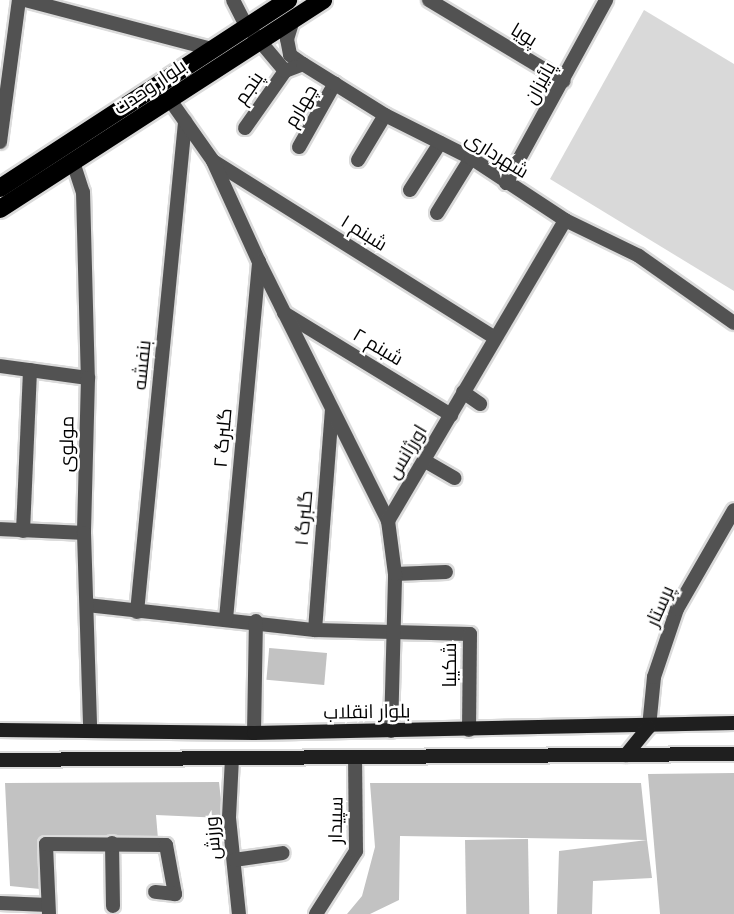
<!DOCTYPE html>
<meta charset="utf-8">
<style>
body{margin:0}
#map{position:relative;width:734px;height:914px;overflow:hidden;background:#fff;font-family:Montserrat,Cairo,sans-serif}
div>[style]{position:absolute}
.green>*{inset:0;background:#d9d9d9}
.building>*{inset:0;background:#c2c2c2;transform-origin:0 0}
.roads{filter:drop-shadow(2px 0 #dbdbdb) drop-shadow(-2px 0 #dbdbdb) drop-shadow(0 2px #dbdbdb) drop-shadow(0 -2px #dbdbdb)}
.minor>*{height:14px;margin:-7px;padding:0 7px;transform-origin:7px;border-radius:7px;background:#525252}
.tertiary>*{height:14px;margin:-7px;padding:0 7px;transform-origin:7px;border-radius:7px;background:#525252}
.secondary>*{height:14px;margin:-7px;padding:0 7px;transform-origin:7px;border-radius:7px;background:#1f1f1f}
.primary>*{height:18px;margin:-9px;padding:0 9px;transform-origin:9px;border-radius:9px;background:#000}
span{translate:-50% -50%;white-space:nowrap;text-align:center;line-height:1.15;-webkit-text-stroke:5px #fff;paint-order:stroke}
.street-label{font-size:19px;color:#000}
</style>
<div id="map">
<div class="green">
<div style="clip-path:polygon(644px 10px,734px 64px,734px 291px,550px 179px)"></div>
</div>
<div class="building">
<div style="left:327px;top:653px;width:32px;height:58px;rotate:95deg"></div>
<div style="clip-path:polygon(734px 773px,734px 914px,660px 914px,648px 774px)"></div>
<div style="clip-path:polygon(219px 782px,223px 818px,156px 815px,158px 839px,43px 839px,40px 889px,10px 886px,5px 783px)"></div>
<div style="clip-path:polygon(370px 783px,641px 783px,647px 840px,400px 836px,399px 900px,370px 914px,347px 914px,362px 896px,375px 847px)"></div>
<div style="left:528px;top:839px;width:75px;height:63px;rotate:89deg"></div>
<div style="clip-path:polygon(647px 840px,652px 878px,593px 881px,592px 914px,557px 914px,559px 851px)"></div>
</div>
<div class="roads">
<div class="minor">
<div style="left:25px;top:0;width:193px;rotate:14.7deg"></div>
<div style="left:233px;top:0;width:30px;rotate:63deg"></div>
<div style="left:429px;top:0;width:157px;rotate:31deg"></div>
<div style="left:245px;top:128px;width:70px;rotate:-54.9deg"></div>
<div style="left:0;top:142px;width:143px;rotate:-82.4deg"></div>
<div style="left:299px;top:147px;width:73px;rotate:-60.6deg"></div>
<div style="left:358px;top:160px;width:52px;rotate:-59deg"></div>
<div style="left:213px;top:161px;width:332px;rotate:32.1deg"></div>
<div style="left:506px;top:183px;width:209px;rotate:-61.3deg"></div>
<div style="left:410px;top:190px;width:56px;rotate:-57.4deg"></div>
<div style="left:437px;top:213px;width:65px;rotate:-58.3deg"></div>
<div style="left:284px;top:313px;width:196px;rotate:31.4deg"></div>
<div style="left:0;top:366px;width:89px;rotate:7.8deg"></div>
<div style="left:463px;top:392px;width:21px;rotate:35deg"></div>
<div style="left:425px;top:461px;width:34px;rotate:30deg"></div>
<div style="left:0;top:529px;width:84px;rotate:2.7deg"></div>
<div style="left:23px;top:531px;width:161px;rotate:-87.5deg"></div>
<div style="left:395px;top:574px;width:51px;rotate:-2.2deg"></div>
<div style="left:87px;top:605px;width:229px;rotate:6.3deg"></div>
<div style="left:315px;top:630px;width:155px;rotate:1.5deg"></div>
<div style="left:470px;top:634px;width:96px;rotate:90.6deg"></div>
<div style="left:137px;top:612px;width:493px;rotate:-84.4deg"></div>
<div style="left:226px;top:619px;width:359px;rotate:-84.7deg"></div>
<div style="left:315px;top:630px;width:221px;rotate:-85.6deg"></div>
<div style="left:254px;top:733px;width:112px;rotate:-89deg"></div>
<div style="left:232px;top:758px;width:60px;rotate:92.9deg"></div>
<div style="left:229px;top:818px;width:97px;rotate:84.1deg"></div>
<div style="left:112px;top:843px;width:63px;rotate:89.1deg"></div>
<div style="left:234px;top:860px;width:49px;rotate:-8.1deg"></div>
<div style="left:0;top:903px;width:48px;rotate:2.4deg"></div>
<div style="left:49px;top:914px;width:70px;rotate:-92.5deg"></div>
<div style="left:46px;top:844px;width:120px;rotate:0.5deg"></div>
<div style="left:166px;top:845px;width:50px;rotate:79.6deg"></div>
<div style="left:175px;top:894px;width:20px;rotate:-174deg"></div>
<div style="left:316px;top:914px;width:75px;rotate:-57.6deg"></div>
<div style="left:356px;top:851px;width:94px;rotate:-90.6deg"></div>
</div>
<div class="tertiary">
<div style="left:292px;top:23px;width:17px;rotate:107deg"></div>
<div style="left:287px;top:39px;width:16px;rotate:79deg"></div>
<div style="left:290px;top:55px;width:16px;rotate:35deg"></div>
<div style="left:253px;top:33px;width:50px;rotate:49.9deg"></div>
<div style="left:285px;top:71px;width:19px;rotate:-21deg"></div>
<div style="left:303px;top:64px;width:97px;rotate:31.9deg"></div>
<div style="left:385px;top:115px;width:96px;rotate:26.6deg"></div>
<div style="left:471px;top:158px;width:113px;rotate:33.4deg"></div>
<div style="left:565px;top:220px;width:82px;rotate:25.9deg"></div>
<div style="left:639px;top:256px;width:116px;rotate:35.2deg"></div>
<div style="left:170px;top:100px;width:75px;rotate:54.8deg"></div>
<div style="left:213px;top:161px;width:111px;rotate:65.5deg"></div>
<div style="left:259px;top:262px;width:289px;rotate:63.5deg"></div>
<div style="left:73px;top:162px;width:32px;rotate:72deg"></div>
<div style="left:83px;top:192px;width:186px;rotate:88.5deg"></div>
<div style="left:88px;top:378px;width:155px;rotate:91.5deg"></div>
<div style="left:84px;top:533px;width:196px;rotate:88.2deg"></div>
<div style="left:649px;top:727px;width:50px;rotate:-84.3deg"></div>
<div style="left:654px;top:677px;width:72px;rotate:-71.3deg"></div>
<div style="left:677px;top:609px;width:114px;rotate:-60.1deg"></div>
<div style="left:391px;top:731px;width:157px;rotate:-88.5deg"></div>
<div style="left:395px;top:574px;width:53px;rotate:-97.5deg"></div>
<div style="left:388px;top:521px;width:349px;rotate:-59.5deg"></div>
</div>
<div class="secondary">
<div style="left:0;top:730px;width:254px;rotate:0.7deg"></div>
<div style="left:254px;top:733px;width:480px;rotate:-1.2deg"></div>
<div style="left:626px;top:755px;width:36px;rotate:-51deg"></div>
<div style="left:0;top:760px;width:734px;rotate:-0.47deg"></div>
</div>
<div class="primary">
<div style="left:0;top:188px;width:344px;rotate:-33.1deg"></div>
<div style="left:0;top:209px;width:385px;rotate:-32.9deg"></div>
</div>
</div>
<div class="street-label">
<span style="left:524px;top:35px;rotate:31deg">پویا</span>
<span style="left:540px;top:83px;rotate:-61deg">پائیزان</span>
<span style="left:150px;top:87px;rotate:-34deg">بلوار وحدت</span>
<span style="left:249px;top:88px;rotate:-55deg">پنجم</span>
<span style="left:301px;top:106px;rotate:-60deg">چهارم</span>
<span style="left:497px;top:155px;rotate:32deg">شهرداری</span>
<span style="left:364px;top:233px;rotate:32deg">شبنم ۱</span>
<span style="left:378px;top:347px;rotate:31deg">شبنم ۲</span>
<span style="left:142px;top:365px;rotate:-84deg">بنفشه</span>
<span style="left:223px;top:438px;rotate:-85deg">گلبرگ ۲</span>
<span style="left:67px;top:444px;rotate:-89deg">مولوی</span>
<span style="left:407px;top:452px;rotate:-59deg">اورژانس</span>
<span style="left:304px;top:518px;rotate:-85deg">گلبرگ ۱</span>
<span style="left:660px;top:606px;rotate:-66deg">پرستار</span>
<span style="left:450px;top:665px;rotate:-90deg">شکیبا</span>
<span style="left:367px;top:712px;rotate:-1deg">بلوار انقلاب</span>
<span style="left:336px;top:820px;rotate:-89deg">سپیدار</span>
<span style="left:213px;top:838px;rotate:-94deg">ورزش</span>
</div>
</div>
